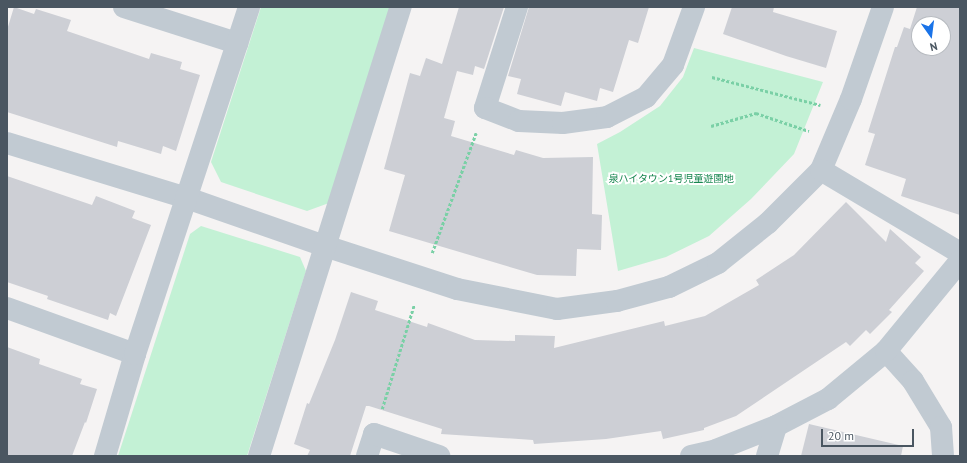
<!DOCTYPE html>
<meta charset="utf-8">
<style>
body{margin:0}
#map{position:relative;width:967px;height:463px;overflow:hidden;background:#f5f3f3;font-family:"PT Sans","Noto Sans JP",sans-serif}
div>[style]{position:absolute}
.green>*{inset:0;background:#c3f1d5}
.building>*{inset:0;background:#cdcfd5}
.path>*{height:2.5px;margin-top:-1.25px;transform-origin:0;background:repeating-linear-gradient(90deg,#7ad0a6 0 3px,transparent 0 5px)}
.minor>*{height:22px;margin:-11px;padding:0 11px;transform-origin:11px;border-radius:11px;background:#c1cad2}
span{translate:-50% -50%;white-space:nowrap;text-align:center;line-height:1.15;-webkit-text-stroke:4px #fff;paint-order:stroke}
.park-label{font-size:10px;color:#17864f}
.frame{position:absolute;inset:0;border:8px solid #4a5661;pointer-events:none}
.north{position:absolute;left:911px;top:16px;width:40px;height:40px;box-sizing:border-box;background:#fff;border:1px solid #b7bbc0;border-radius:50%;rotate:166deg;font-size:11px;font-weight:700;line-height:16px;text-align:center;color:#4a5661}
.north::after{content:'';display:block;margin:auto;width:14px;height:18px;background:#1a73e8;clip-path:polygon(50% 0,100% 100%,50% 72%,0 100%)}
.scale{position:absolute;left:821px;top:429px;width:93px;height:18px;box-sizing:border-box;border:2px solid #4a5661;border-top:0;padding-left:5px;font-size:12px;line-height:14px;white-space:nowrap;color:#4a5661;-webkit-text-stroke:3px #fff;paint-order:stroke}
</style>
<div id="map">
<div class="green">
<div style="clip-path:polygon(261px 7px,392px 7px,329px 203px,307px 211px,221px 182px,211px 162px)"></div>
<div style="clip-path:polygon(694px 48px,823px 82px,794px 154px,751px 199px,709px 236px,666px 257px,618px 271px,597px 144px,620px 132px,660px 106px,683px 77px)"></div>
<div style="clip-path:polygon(201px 226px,300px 257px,306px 271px,247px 456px,118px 456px,190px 234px)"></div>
</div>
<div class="building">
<div style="clip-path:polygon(14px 7px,34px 14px,36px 9px,71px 20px,67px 31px,149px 59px,151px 53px,182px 62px,180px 69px,200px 75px,176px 151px,163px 146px,161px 154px,118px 141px,117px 147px,7px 112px,7px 30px)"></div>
<div style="clip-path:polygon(459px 7px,504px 7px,484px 69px,475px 66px,473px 75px,457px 71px,444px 118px,455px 121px,451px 136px,514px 155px,516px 150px,543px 158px,593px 157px,592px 214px,602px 215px,601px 250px,577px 249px,576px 276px,537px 275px,389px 231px,405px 175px,384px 169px,410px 73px,420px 76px,426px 58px,442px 64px)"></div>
<div style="clip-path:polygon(529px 7px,649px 7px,638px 43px,629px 40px,613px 92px,600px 88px,597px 101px,565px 92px,561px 106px,517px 94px,521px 79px,508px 76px)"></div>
<div style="clip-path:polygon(732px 7px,774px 7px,773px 12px,837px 31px,826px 68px,786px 56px,723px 34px)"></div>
<div style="clip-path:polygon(evenodd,917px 7px,960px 7px,960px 215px,901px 196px,906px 179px,865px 165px,875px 134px,868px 132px,895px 47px,897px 47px,904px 27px,910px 29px,917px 7px,919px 24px,943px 24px,943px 48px,919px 48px,919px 24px)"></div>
<div style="clip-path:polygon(7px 176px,92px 205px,96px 196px,135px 211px,132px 218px,151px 225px,116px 316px,110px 313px,108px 320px,47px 299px,48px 296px,7px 282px)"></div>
<div style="clip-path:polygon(846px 202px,886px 242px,890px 229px,921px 257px,915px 263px,924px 271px,889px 310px,892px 312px,870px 334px,866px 330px,850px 346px,846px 342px,736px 416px,704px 428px,704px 430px,663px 439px,661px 431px,606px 439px,534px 444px,533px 440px,441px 434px,442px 429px,369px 406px,366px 406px,350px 456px,307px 456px,310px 450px,294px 444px,307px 403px,309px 404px,335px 340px,351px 292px,378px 301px,375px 310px,427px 327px,428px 323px,475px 340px,515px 341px,515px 335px,555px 336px,554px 348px,664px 321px,665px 326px,705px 316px,759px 285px,756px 280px,794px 255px)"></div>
<div style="clip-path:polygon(7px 347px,40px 359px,39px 364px,82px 379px,80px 384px,97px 389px,86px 423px,85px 422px,72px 456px,7px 456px)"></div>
<div style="clip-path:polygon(809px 424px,903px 446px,901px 456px,801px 456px)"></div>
</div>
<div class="path">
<div style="left:712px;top:77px;width:112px;rotate:14.5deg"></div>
<div style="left:711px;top:126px;width:47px;rotate:-16.1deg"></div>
<div style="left:756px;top:113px;width:56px;rotate:18.8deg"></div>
<div style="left:432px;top:253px;width:128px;rotate:-69.9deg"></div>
<div style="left:382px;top:409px;width:109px;rotate:-72.9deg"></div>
</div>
<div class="minor">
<div style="left:124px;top:7px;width:119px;rotate:17.7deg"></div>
<div style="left:517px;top:7px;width:106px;rotate:107.6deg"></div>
<div style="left:485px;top:108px;width:36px;rotate:21deg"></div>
<div style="left:519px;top:121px;width:44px;rotate:2.6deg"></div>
<div style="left:563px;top:123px;width:44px;rotate:-7.8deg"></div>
<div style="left:607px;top:117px;width:44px;rotate:-27.1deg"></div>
<div style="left:646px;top:97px;width:42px;rotate:-49.8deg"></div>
<div style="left:673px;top:65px;width:62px;rotate:-70.1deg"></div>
<div style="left:7px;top:143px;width:188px;rotate:17deg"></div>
<div style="left:187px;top:198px;width:146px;rotate:19.2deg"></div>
<div style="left:325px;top:246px;width:139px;rotate:18deg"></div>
<div style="left:457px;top:289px;width:102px;rotate:11.3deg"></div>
<div style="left:557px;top:309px;width:61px;rotate:-7.6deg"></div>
<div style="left:617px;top:301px;width:54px;rotate:-15.1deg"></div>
<div style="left:669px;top:287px;width:55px;rotate:-26.1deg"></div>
<div style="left:718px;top:263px;width:64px;rotate:-38.7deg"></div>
<div style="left:768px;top:223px;width:75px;rotate:-45deg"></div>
<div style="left:821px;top:170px;width:77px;rotate:-67.1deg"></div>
<div style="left:851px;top:99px;width:97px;rotate:-70.8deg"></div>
<div style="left:821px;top:170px;width:162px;rotate:30.8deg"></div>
<div style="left:7px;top:308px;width:136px;rotate:19.8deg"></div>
<div style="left:886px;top:351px;width:40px;rotate:48deg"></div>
<div style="left:913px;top:381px;width:54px;rotate:58.7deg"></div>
<div style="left:941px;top:427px;width:29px;rotate:86deg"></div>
<div style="left:105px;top:456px;width:106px;rotate:-73.6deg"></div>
<div style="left:135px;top:354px;width:365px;rotate:-71.8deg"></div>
<div style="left:259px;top:456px;width:471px;rotate:-72.5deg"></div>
<div style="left:367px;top:456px;width:23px;rotate:-72deg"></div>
<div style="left:374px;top:434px;width:69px;rotate:18.7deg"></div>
<div style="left:691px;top:456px;width:26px;rotate:-13deg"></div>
<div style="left:716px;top:450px;width:65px;rotate:-21.8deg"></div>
<div style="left:776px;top:426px;width:59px;rotate:-27.4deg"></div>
<div style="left:828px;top:399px;width:75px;rotate:-39.6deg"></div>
<div style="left:886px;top:351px;width:117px;rotate:-50.6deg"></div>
<div style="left:767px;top:456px;width:31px;rotate:-73deg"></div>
</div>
<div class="park-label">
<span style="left:671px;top:179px">泉ハイタウン1号児童遊園地</span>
</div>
<div class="frame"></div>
<div class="north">N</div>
<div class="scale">20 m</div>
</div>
